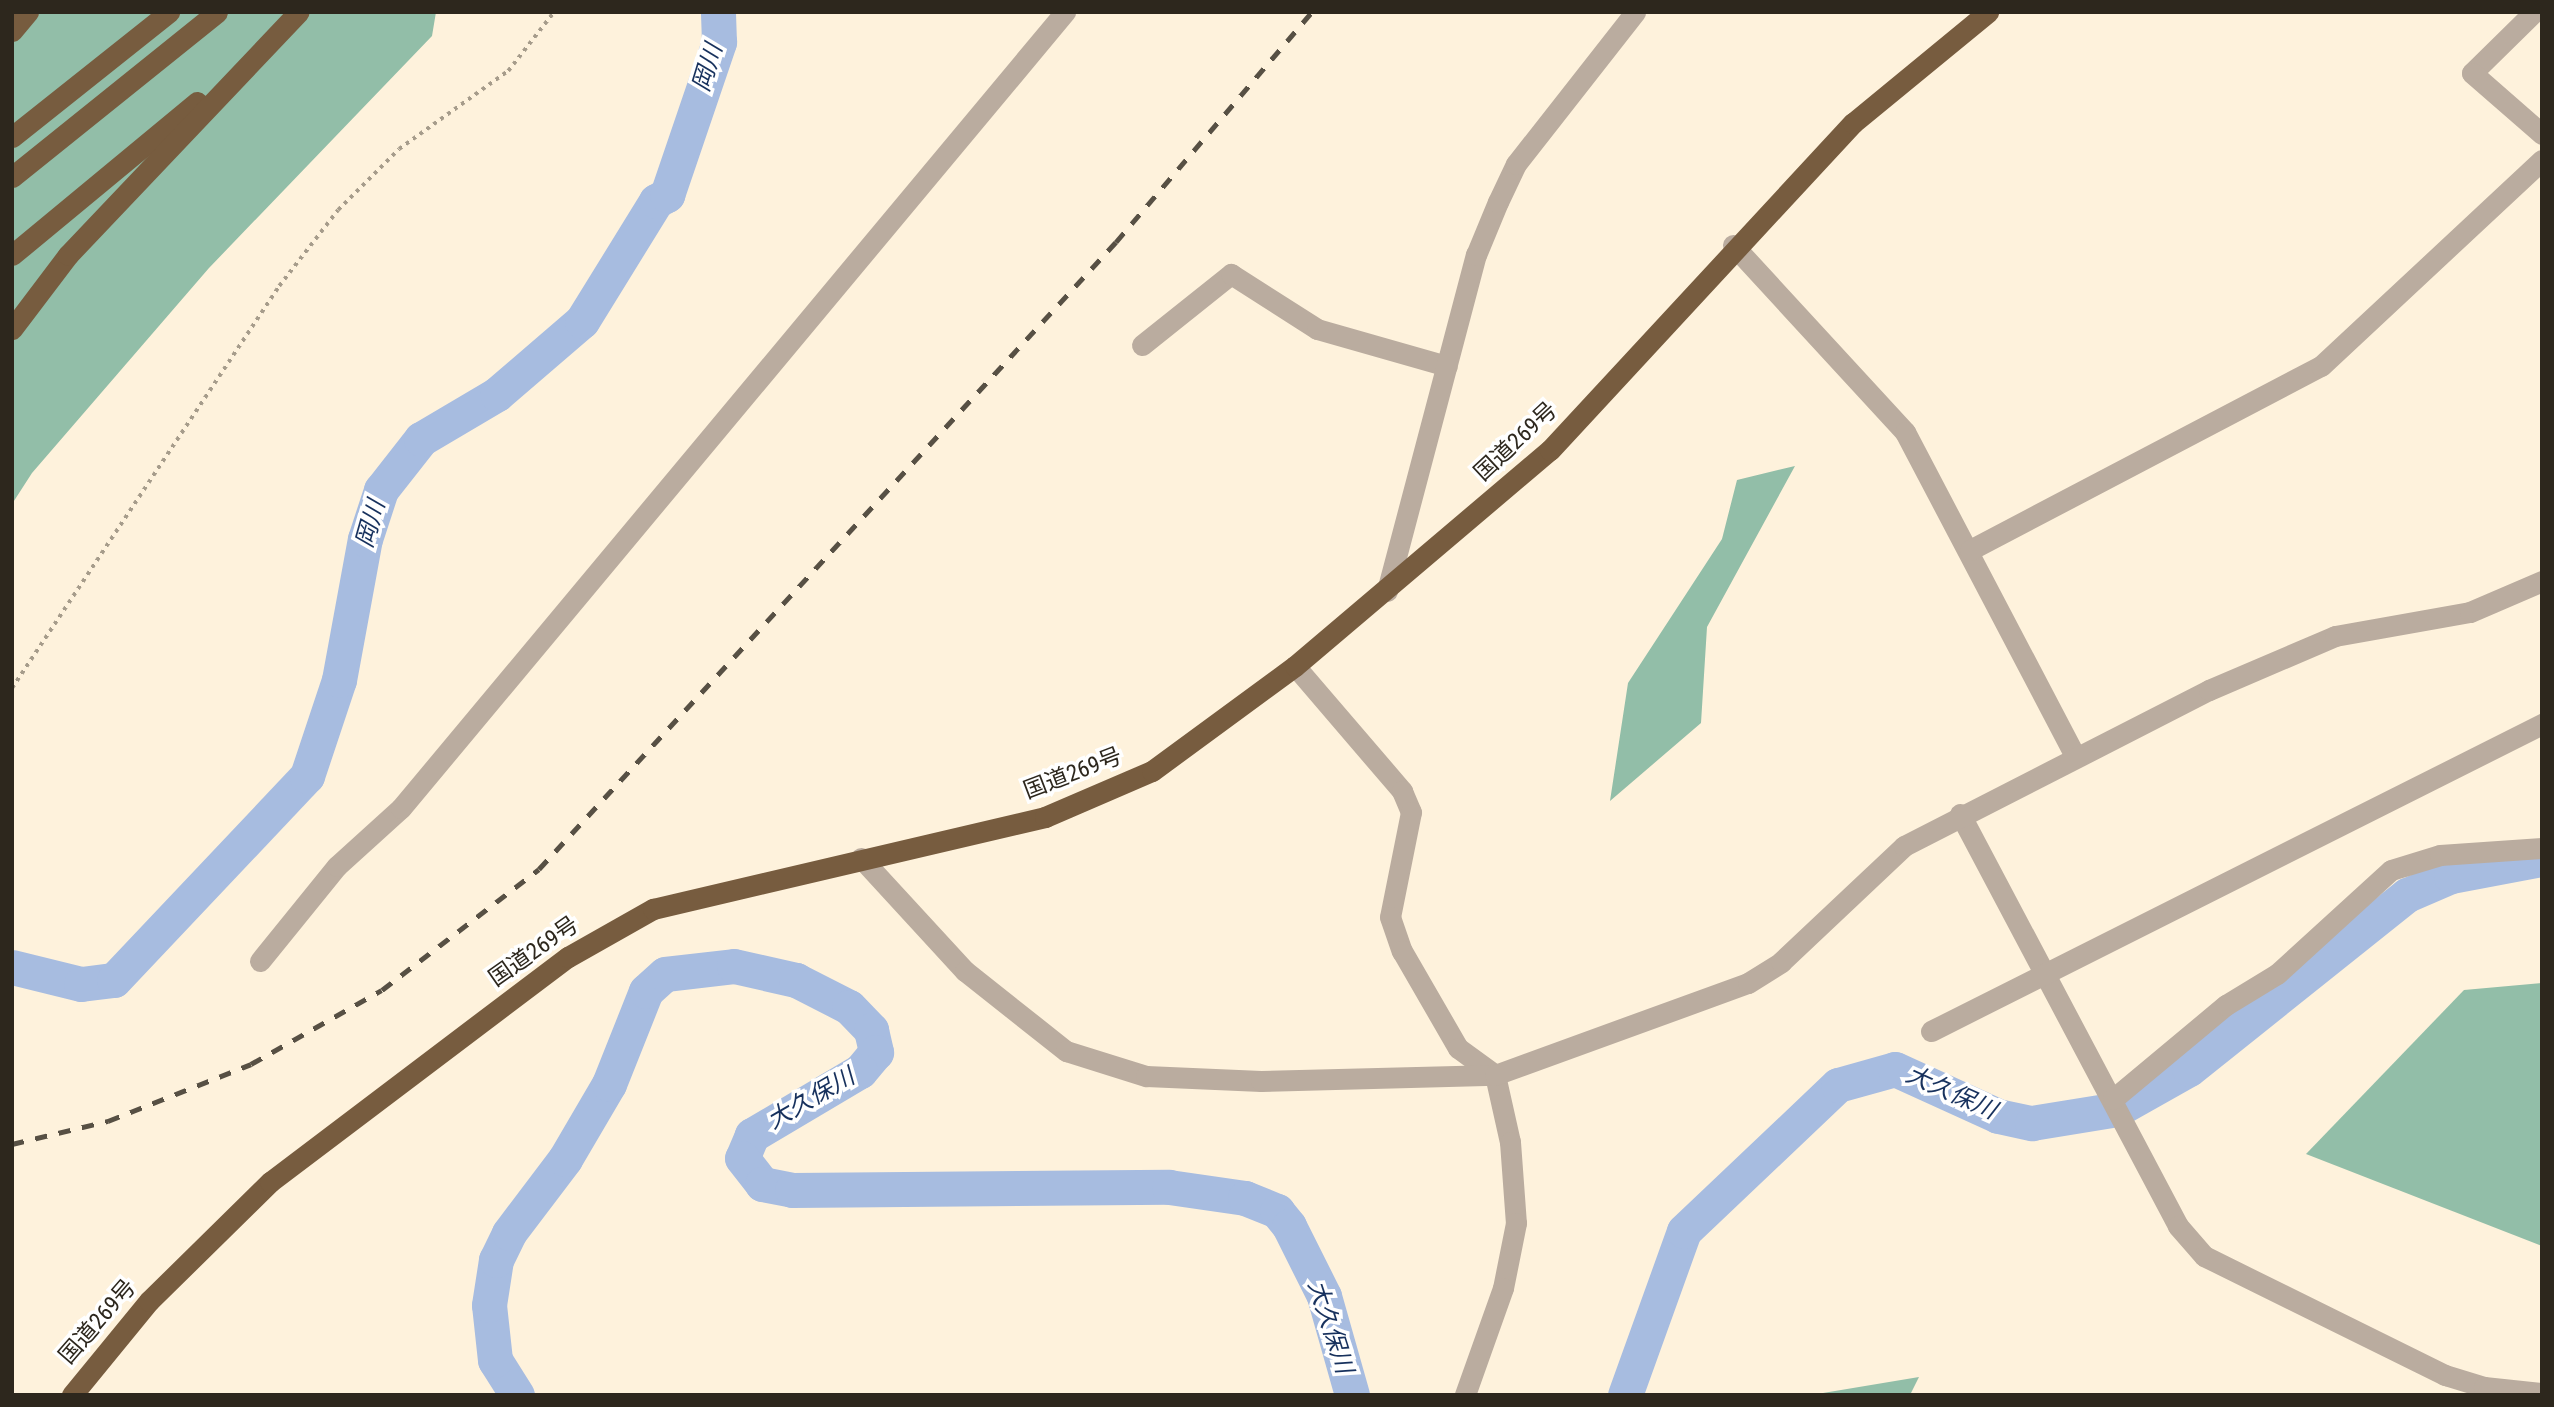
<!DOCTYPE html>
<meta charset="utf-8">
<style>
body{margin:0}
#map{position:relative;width:2554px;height:1407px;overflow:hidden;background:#fef2dc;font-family:"Roboto Condensed","Noto Sans JP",sans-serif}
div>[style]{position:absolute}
.forest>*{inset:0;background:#92bea8}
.river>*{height:35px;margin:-17.5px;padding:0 17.5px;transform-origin:17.5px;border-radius:17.5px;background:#a7bce0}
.path>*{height:3.5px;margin-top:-1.75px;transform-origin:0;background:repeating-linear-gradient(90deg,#a69c8b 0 3.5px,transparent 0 8.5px)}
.minor>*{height:21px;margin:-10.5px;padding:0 10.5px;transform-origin:10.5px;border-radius:10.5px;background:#baac9f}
.highway>*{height:21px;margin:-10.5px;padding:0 10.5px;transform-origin:10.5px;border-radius:10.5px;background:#775c3f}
.rail>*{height:5px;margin-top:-2.5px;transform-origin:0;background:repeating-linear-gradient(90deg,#575044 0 12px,transparent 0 24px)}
span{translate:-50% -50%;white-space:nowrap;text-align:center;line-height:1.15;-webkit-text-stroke:7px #fff;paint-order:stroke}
.street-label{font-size:23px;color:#2d271d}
.water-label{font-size:24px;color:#17315d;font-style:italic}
.frame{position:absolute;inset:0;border:14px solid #2d271d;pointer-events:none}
</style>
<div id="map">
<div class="forest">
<div style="clip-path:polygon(12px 12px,436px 12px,432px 36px,209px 268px,32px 473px,12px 504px)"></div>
<div style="clip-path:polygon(1795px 466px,1707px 627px,1701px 723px,1610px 801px,1628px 683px,1722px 539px,1737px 480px)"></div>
<div style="clip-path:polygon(2542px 983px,2542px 1246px,2306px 1154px,2464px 990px)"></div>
<div style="clip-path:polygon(1919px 1377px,1910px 1395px,1811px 1395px)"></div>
</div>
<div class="river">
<div style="left:12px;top:967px;width:71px;rotate:13.8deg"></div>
<div style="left:81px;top:984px;width:33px;rotate:-7deg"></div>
<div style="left:114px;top:980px;width:281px;rotate:-46.6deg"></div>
<div style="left:307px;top:776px;width:101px;rotate:-71.6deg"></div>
<div style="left:339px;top:680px;width:143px;rotate:-79.6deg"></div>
<div style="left:365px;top:539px;width:52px;rotate:-71.9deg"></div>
<div style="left:381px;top:490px;width:65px;rotate:-51.9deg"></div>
<div style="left:421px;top:439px;width:88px;rotate:-30.6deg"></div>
<div style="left:497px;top:394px;width:112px;rotate:-40.7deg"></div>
<div style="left:582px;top:321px;width:141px;rotate:-58.3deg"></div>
<div style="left:656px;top:201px;width:13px;rotate:-29deg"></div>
<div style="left:667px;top:195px;width:162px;rotate:-71.2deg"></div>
<div style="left:719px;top:42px;width:30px;rotate:-92deg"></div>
<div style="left:517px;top:1395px;width:41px;rotate:-122.2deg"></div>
<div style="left:495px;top:1360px;width:55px;rotate:-96.2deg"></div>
<div style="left:489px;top:1305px;width:46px;rotate:-81.2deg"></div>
<div style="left:496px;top:1260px;width:30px;rotate:-64deg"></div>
<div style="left:509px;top:1233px;width:93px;rotate:-52.9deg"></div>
<div style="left:565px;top:1159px;width:87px;rotate:-59.6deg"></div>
<div style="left:609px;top:1084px;width:100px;rotate:-68.3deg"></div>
<div style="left:646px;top:991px;width:25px;rotate:-42deg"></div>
<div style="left:665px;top:974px;width:69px;rotate:-6.6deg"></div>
<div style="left:734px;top:966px;width:64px;rotate:12.7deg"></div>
<div style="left:796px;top:980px;width:59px;rotate:27deg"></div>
<div style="left:849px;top:1007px;width:32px;rotate:46deg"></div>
<div style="left:871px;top:1030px;width:23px;rotate:77deg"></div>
<div style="left:876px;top:1052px;width:25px;rotate:130deg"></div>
<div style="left:860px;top:1071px;width:126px;rotate:149.3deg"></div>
<div style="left:752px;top:1135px;width:25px;rotate:113deg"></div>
<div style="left:742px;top:1158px;width:33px;rotate:52deg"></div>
<div style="left:762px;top:1184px;width:31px;rotate:11deg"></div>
<div style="left:792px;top:1190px;width:377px;rotate:-0.5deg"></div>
<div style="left:1169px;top:1187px;width:77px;rotate:8.2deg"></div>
<div style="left:1245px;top:1198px;width:35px;rotate:22deg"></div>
<div style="left:1277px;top:1211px;width:19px;rotate:51deg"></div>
<div style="left:1289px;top:1226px;width:78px;rotate:63.4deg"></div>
<div style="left:1324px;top:1296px;width:103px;rotate:74.2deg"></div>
<div style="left:1625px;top:1395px;width:174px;rotate:-70.2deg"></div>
<div style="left:1684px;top:1231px;width:212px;rotate:-43.5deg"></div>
<div style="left:1838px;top:1085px;width:59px;rotate:-15.7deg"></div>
<div style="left:1895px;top:1069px;width:113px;rotate:24.5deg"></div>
<div style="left:1998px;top:1116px;width:35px;rotate:12deg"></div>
<div style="left:2032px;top:1123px;width:87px;rotate:-9.2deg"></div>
<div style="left:2118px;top:1109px;width:81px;rotate:-29.4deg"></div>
<div style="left:2189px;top:1069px;width:279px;rotate:-38.6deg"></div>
<div style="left:2407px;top:895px;width:48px;rotate:-23.4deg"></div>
<div style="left:2451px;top:876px;width:93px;rotate:-10.6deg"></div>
</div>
<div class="path">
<div style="left:12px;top:688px;width:483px;rotate:-56.4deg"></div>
<div style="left:279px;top:286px;width:96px;rotate:-52.2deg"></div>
<div style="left:338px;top:210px;width:86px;rotate:-45deg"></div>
<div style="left:399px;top:149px;width:134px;rotate:-35.6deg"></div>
<div style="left:508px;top:71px;width:75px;rotate:-52.1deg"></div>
</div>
<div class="minor">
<div style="left:2534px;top:12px;width:87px;rotate:135.5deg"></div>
<div style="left:2472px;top:73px;width:93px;rotate:41.1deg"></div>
<div style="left:1733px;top:245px;width:254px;rotate:47.4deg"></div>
<div style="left:1905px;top:432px;width:364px;rotate:62.3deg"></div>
<div style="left:1142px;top:345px;width:114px;rotate:-38.6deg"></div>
<div style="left:1231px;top:274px;width:102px;rotate:32.6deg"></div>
<div style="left:1317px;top:329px;width:135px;rotate:15.9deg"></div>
<div style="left:1970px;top:550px;width:396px;rotate:-27.7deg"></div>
<div style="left:2321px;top:366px;width:302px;rotate:-43deg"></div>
<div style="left:1387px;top:591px;width:348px;rotate:-75.2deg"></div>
<div style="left:1476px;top:255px;width:57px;rotate:-67.5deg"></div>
<div style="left:1498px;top:202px;width:42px;rotate:-64.7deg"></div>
<div style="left:1516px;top:164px;width:193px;rotate:-51.9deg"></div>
<div style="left:1295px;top:666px;width:165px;rotate:49.4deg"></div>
<div style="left:1402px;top:791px;width:23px;rotate:67deg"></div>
<div style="left:1411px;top:812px;width:107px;rotate:101.3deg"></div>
<div style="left:1390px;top:917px;width:36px;rotate:71deg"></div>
<div style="left:1402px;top:951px;width:112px;rotate:60deg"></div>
<div style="left:1458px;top:1048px;width:46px;rotate:36.1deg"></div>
<div style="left:1495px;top:1075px;width:69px;rotate:77.4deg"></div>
<div style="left:1510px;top:1142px;width:81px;rotate:85.8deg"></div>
<div style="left:1516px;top:1223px;width:66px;rotate:101.3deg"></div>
<div style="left:1503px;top:1288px;width:114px;rotate:109.6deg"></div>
<div style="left:1960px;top:814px;width:466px;rotate:62.1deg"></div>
<div style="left:2178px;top:1226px;width:40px;rotate:49deg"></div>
<div style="left:2204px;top:1256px;width:269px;rotate:26.3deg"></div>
<div style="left:2445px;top:1375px;width:41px;rotate:17.1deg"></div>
<div style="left:2484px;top:1387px;width:58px;rotate:5.9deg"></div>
<div style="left:861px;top:858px;width:154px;rotate:47.4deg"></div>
<div style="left:965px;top:971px;width:129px;rotate:38.4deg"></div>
<div style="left:1066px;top:1051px;width:84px;rotate:17.4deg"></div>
<div style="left:1146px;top:1076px;width:115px;rotate:2.5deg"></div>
<div style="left:1261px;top:1081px;width:234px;rotate:-1.5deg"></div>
<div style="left:1495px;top:1075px;width:269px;rotate:-20deg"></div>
<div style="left:1748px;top:983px;width:39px;rotate:-32deg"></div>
<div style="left:1781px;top:962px;width:169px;rotate:-43.3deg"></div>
<div style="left:1904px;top:846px;width:343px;rotate:-27.1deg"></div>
<div style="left:2209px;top:690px;width:137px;rotate:-23.2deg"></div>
<div style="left:2335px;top:636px;width:137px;rotate:-10.1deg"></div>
<div style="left:2470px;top:612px;width:78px;rotate:-23.3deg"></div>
<div style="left:260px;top:961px;width:122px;rotate:-51deg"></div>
<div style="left:337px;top:866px;width:86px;rotate:-42.2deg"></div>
<div style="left:401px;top:808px;width:1037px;rotate:-50.17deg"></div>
<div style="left:1931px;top:1031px;width:684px;rotate:-26.68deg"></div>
<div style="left:2113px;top:1099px;width:147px;rotate:-39.8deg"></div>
<div style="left:2226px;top:1005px;width:60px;rotate:-31.3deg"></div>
<div style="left:2277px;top:974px;width:154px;rotate:-42.4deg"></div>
<div style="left:2391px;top:870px;width:51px;rotate:-17deg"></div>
<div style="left:2440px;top:855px;width:102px;rotate:-3.9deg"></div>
</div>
<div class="highway">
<div style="left:12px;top:31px;width:25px;rotate:-50deg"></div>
<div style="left:12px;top:137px;width:201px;rotate:-38.5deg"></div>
<div style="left:12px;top:177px;width:263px;rotate:-38.8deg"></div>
<div style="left:12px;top:255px;width:240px;rotate:-39.6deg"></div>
<div style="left:12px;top:329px;width:93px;rotate:-52.9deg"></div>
<div style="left:68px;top:255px;width:335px;rotate:-46.5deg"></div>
<div style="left:72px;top:1395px;width:122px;rotate:-50.7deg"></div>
<div style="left:149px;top:1301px;width:170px;rotate:-44.5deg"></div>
<div style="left:270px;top:1182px;width:373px;rotate:-37.1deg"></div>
<div style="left:568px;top:957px;width:98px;rotate:-29.5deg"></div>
<div style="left:653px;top:909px;width:403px;rotate:-13.2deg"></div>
<div style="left:1045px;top:817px;width:116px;rotate:-23.3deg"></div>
<div style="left:1152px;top:771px;width:177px;rotate:-36.3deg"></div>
<div style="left:1295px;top:666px;width:334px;rotate:-40.3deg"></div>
<div style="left:1550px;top:450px;width:446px;rotate:-47.2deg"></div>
<div style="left:1853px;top:123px;width:175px;rotate:-39.4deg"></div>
</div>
<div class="rail">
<div style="left:12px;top:1144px;width:99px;rotate:-13.5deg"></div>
<div style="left:108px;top:1121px;width:154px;rotate:-21.7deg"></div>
<div style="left:251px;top:1064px;width:150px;rotate:-29.5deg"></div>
<div style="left:382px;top:990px;width:198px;rotate:-37.6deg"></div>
<div style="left:539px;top:869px;width:852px;rotate:-47.38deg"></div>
<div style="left:1116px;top:242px;width:302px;rotate:-49.6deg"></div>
</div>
<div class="street-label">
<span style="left:1516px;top:442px;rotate:-43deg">国道269号</span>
<span style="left:1073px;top:774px;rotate:-21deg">国道269号</span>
<span style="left:534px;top:952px;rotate:-35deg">国道269号</span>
<span style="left:98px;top:1322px;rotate:-49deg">国道269号</span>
</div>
<div class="water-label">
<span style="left:708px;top:68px;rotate:-73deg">岡川</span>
<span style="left:371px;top:524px;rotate:-74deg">岡川</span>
<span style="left:1951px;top:1093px;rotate:24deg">大久保川</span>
<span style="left:811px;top:1099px;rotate:-30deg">大久保川</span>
<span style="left:1330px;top:1327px;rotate:72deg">大久保川</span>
</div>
<div class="frame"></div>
</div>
